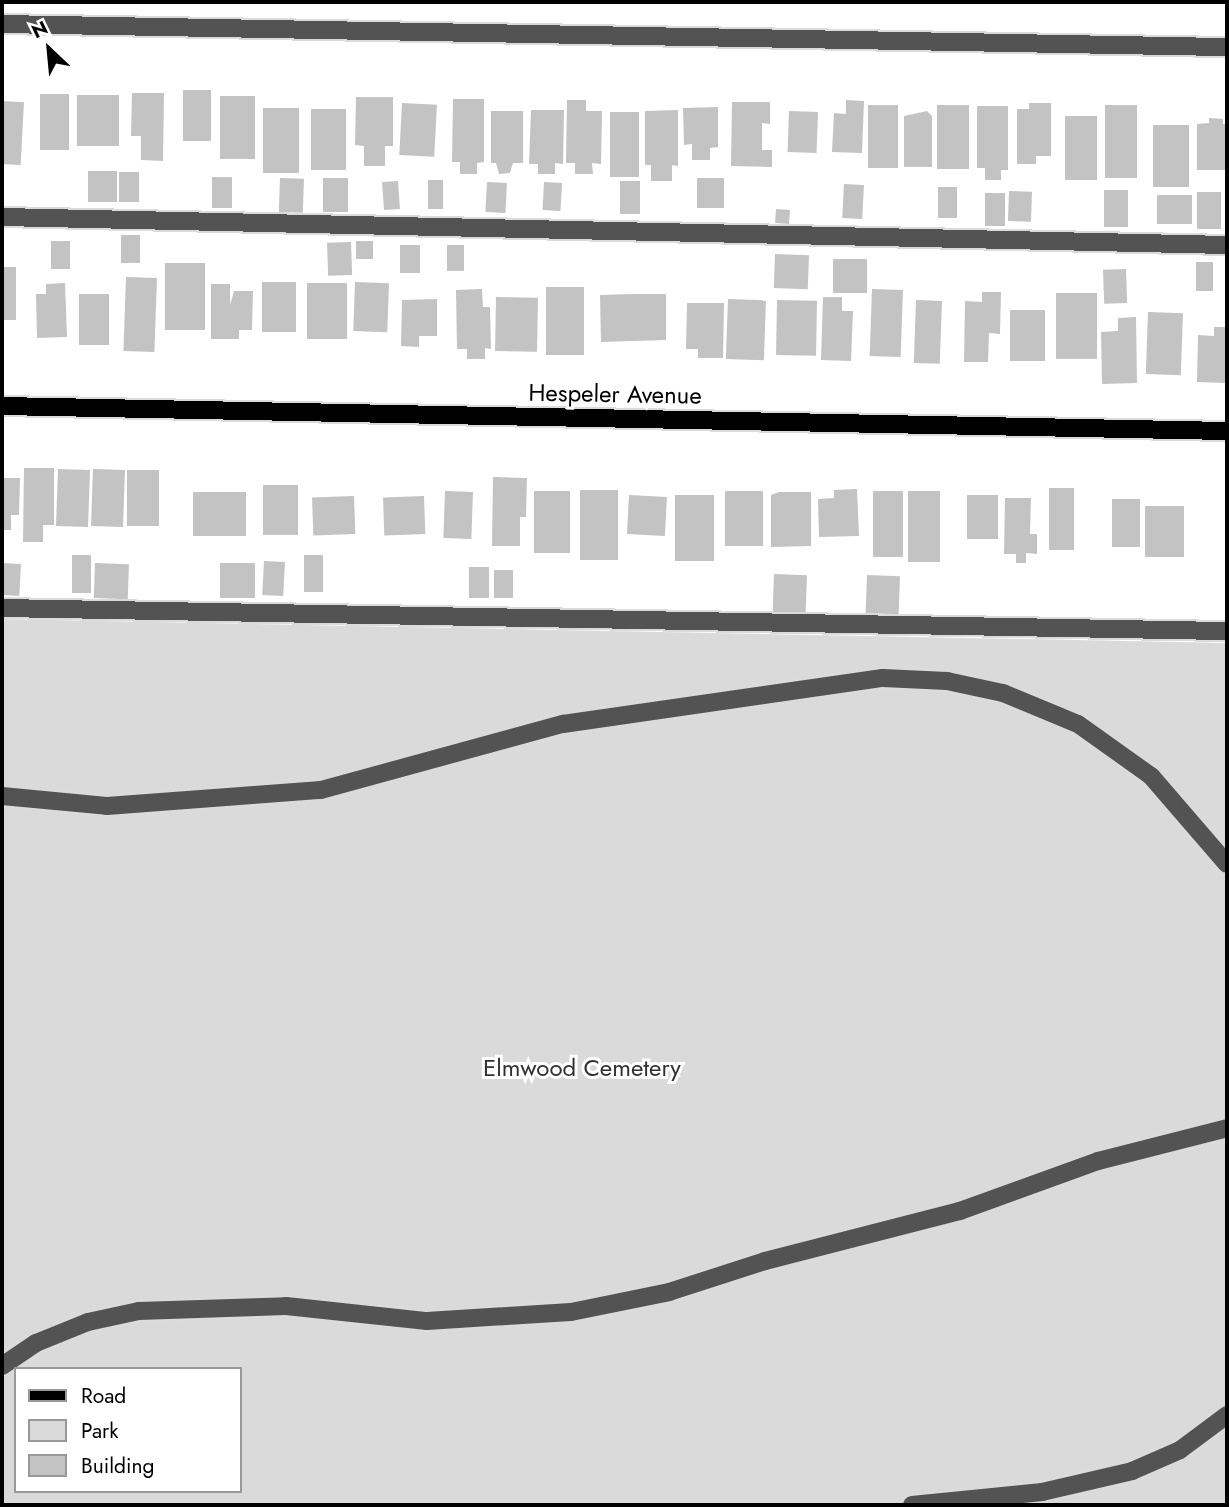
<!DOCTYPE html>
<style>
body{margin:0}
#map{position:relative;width:1229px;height:1507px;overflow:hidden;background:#fff;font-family:Jost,sans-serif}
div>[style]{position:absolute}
.green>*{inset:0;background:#dadada}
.building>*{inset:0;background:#c3c3c3;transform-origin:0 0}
.roads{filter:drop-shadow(2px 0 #dbdbdb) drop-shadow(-2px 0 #dbdbdb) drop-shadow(0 2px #dbdbdb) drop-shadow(0 -2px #dbdbdb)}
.minor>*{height:18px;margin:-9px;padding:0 9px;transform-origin:9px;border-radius:9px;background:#535353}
.major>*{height:18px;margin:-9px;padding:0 9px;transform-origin:9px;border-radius:9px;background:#000}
span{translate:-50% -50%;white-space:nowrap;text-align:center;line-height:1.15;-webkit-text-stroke:6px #fff;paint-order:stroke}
.street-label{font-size:24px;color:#000}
.park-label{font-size:24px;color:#313131}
.frame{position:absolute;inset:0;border:4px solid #000;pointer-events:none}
.legend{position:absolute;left:14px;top:1367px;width:228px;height:126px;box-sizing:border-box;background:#fff;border:2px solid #999;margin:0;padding:9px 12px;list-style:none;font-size:21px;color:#000}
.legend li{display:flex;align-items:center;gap:14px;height:35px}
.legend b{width:35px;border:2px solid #999}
.north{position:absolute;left:14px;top:14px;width:70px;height:70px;-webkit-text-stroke:5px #fff;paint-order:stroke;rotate:334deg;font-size:19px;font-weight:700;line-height:28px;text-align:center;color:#000}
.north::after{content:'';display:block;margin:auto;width:24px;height:32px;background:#000;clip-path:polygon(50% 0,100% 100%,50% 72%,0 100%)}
</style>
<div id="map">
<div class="green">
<div style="clip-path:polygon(evenodd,2px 619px,1227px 643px,1227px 1505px,2px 1505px,2px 619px,16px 1369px,240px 1369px,240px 1491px,16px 1491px,16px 1369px)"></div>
</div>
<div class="building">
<div style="left:183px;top:90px;width:28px;height:51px"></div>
<div style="clip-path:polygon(132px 93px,164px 93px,163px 161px,141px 160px,141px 136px,131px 136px)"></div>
<div style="left:40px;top:94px;width:29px;height:56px"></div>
<div style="left:77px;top:95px;width:42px;height:51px"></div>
<div style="left:220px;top:96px;width:35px;height:63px"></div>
<div style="clip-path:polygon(356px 97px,393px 97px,393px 146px,385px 146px,385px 166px,364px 166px,364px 146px,355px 145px)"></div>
<div style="clip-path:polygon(453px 99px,484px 99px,484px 162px,477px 163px,477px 174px,460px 174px,460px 162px,452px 162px)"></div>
<div style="clip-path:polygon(567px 100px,586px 100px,586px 111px,602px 111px,601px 164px,592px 163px,593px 174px,575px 174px,575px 163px,566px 163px)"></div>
<div style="clip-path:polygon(846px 100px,864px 101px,862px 153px,832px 152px,834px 113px,846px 114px)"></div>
<div style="left:2px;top:101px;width:22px;height:63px;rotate:3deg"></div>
<div style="clip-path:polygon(732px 102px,770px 102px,770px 124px,762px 123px,762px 150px,772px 150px,772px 167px,731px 166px)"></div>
<div style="left:402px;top:103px;width:35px;height:52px;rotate:3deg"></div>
<div style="clip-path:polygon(1029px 103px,1051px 103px,1051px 156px,1036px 156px,1036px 164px,1017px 164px,1017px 109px,1029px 109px)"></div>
<div style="left:868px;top:105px;width:30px;height:63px"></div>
<div style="left:937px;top:105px;width:32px;height:64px"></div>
<div style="left:1105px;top:105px;width:32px;height:73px"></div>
<div style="clip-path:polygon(977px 106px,1008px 106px,1008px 170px,1001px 170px,1001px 180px,985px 180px,985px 168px,977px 168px)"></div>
<div style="clip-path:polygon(718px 107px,718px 147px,710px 148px,710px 160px,692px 160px,692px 144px,684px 145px,683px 108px)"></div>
<div style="left:263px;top:108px;width:36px;height:65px"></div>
<div style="left:311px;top:109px;width:35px;height:61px"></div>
<div style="clip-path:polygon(531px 110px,564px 110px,563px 164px,555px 163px,555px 174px,538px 174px,538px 164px,529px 164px)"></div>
<div style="clip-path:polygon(678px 110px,678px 166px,672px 165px,672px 181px,651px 181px,651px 165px,645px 165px,645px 111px)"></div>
<div style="clip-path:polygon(491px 111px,523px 111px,523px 163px,513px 163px,510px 173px,499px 174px,496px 163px,491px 163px)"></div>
<div style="left:789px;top:111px;width:29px;height:41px;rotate:2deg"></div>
<div style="clip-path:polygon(927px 111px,932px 116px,932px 167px,904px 167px,904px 116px)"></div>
<div style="left:610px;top:112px;width:29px;height:65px"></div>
<div style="left:1097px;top:116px;width:64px;height:32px;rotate:90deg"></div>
<div style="clip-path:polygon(1209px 118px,1223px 119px,1223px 124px,1227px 124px,1227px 170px,1197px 170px,1197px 124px,1209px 123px)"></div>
<div style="left:1153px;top:125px;width:36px;height:62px"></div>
<div style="left:88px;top:171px;width:29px;height:31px"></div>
<div style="left:119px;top:172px;width:20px;height:30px"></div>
<div style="left:212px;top:177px;width:20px;height:31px"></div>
<div style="left:280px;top:178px;width:24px;height:34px;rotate:2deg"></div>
<div style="left:323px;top:178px;width:25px;height:34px"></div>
<div style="left:697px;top:178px;width:27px;height:30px"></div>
<div style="left:428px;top:180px;width:15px;height:29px"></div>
<div style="left:398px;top:181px;width:28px;height:16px;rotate:86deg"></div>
<div style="left:620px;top:181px;width:20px;height:33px"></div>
<div style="left:487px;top:182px;width:20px;height:30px;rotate:3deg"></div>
<div style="left:544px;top:182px;width:18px;height:28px;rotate:3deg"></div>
<div style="left:844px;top:184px;width:20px;height:34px;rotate:3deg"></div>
<div style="left:938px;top:187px;width:19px;height:31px"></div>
<div style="left:1104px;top:190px;width:24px;height:37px"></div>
<div style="left:1009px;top:191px;width:23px;height:30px;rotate:2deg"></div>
<div style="left:1197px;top:192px;width:24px;height:37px"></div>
<div style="left:985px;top:193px;width:20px;height:33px"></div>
<div style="left:1157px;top:195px;width:35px;height:29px"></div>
<div style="left:776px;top:209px;width:14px;height:14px;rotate:4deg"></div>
<div style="left:121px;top:235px;width:19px;height:28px"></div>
<div style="left:51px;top:241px;width:19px;height:28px"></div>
<div style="left:356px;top:241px;width:17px;height:18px"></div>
<div style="left:351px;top:242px;width:33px;height:24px;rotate:88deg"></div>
<div style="left:400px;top:245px;width:20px;height:28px"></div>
<div style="left:447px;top:245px;width:17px;height:26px"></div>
<div style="left:775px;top:254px;width:34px;height:34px;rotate:2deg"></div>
<div style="left:833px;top:259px;width:34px;height:34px"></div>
<div style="left:1196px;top:262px;width:17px;height:29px"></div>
<div style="left:165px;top:263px;width:40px;height:67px"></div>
<div style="left:2px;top:267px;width:14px;height:53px"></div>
<div style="left:1126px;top:269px;width:34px;height:23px;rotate:88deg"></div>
<div style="left:126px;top:277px;width:31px;height:74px;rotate:2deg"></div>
<div style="left:262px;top:282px;width:34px;height:50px"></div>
<div style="left:355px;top:282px;width:34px;height:49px;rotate:2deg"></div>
<div style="clip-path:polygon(65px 283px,67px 337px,37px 338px,36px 294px,46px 294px,46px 284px)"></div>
<div style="left:307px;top:283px;width:40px;height:56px"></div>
<div style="clip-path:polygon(211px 284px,230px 284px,230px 305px,234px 291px,253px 291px,252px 330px,239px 330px,239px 339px,211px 339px)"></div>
<div style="left:546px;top:287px;width:38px;height:68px"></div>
<div style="clip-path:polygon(482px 289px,483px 307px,490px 307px,491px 349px,485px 348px,485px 359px,467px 359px,467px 349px,457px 349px,456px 290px)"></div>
<div style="left:872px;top:289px;width:31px;height:67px;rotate:2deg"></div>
<div style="clip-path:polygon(982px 292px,1001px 292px,1000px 334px,989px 333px,988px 362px,964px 362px,965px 301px,982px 302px)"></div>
<div style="left:1056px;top:293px;width:41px;height:66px"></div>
<div style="left:79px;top:294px;width:30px;height:51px"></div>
<div style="clip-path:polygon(633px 294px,666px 294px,666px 340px,601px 342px,600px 295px)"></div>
<div style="left:496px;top:297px;width:42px;height:54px;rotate:1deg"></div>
<div style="clip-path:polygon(823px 297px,842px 297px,842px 311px,853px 311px,851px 361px,821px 360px)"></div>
<div style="clip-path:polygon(437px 299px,437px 336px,419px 336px,419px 347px,401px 346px,402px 300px)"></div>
<div style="left:728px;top:299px;width:38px;height:60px;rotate:2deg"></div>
<div style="left:777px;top:300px;width:40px;height:55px;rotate:1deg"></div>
<div style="left:916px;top:300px;width:26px;height:63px;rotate:2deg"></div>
<div style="clip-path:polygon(687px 303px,724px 303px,723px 358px,698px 358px,698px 349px,686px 349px)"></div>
<div style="left:1010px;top:310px;width:35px;height:51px"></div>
<div style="left:1148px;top:312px;width:35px;height:62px;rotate:2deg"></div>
<div style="clip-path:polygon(1136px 317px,1137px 383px,1102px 384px,1101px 332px,1118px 331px,1118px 318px)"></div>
<div style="clip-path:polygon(1214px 327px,1227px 327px,1227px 383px,1197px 382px,1198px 335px,1214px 336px)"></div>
<div style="clip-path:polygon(24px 468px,54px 468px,54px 525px,43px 525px,43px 542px,23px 542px)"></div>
<div style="left:58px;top:469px;width:32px;height:57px;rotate:2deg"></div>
<div style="left:93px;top:469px;width:32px;height:57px;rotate:2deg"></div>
<div style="left:127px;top:470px;width:32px;height:56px"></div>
<div style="clip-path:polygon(493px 477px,527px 478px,526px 517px,520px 517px,520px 546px,492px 546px)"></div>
<div style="clip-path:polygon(2px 478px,20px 478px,19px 515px,11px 515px,11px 530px,2px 530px)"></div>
<div style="left:263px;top:485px;width:35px;height:50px"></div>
<div style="left:1049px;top:488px;width:25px;height:62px"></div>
<div style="clip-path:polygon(857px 489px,859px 536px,819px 537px,818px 499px,834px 498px,834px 490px)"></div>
<div style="left:580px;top:490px;width:38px;height:70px"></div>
<div style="left:445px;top:491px;width:28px;height:47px;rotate:2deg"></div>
<div style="left:534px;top:491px;width:36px;height:62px"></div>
<div style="left:725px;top:491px;width:38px;height:55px"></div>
<div style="left:903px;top:491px;width:66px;height:30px;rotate:90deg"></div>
<div style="left:908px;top:491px;width:32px;height:71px"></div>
<div style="left:193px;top:492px;width:53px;height:44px"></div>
<div style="clip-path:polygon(779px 492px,811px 492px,811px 546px,771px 547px,771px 495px)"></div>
<div style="left:629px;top:495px;width:38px;height:39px;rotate:3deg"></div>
<div style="left:675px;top:495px;width:39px;height:66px"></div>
<div style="left:967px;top:495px;width:31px;height:44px"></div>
<div style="left:354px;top:496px;width:38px;height:42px;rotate:88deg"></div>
<div style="left:424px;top:496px;width:38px;height:41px;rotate:88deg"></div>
<div style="clip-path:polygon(1005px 498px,1031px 498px,1030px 534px,1037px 534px,1037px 554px,1026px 553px,1026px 563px,1016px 563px,1016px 554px,1004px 554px)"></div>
<div style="left:1112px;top:499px;width:28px;height:48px"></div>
<div style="left:1145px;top:506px;width:39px;height:51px"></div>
<div style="left:72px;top:555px;width:19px;height:38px"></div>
<div style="left:304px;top:555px;width:19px;height:37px"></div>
<div style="left:264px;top:561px;width:21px;height:34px;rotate:3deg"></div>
<div style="left:2px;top:563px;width:19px;height:32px;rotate:3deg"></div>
<div style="left:95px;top:563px;width:34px;height:35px;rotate:2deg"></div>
<div style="left:220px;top:563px;width:35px;height:35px"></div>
<div style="left:469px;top:567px;width:20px;height:31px"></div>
<div style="left:494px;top:570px;width:19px;height:28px"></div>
<div style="left:774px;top:574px;width:33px;height:38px;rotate:2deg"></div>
<div style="left:867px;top:575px;width:33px;height:38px;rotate:2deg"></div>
</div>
<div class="roads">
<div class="minor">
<div style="left:2px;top:24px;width:1225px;rotate:1.08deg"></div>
<div style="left:2px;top:217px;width:1225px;rotate:1.31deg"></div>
<div style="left:2px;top:608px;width:1225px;rotate:1.08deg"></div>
<div style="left:2px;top:796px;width:105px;rotate:5.4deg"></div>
<div style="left:107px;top:806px;width:215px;rotate:-4.3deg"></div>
<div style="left:321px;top:790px;width:251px;rotate:-15.3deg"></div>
<div style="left:563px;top:724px;width:323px;rotate:-8.2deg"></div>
<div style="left:883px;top:678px;width:64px;rotate:2.7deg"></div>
<div style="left:947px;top:681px;width:57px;rotate:12.1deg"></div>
<div style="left:1003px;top:693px;width:81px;rotate:22.5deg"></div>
<div style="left:1078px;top:724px;width:90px;rotate:35.5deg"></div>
<div style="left:1151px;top:776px;width:116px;rotate:49.2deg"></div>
<div style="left:2px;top:1366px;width:41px;rotate:-34.1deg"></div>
<div style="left:36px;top:1343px;width:56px;rotate:-22deg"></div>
<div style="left:88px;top:1322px;width:52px;rotate:-12.2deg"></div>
<div style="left:139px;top:1311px;width:147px;rotate:-1.9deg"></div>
<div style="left:286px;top:1306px;width:142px;rotate:6.1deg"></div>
<div style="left:427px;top:1321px;width:144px;rotate:-3.6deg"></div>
<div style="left:571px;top:1312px;width:100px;rotate:-11.5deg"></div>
<div style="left:669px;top:1292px;width:101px;rotate:-17.9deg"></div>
<div style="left:765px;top:1261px;width:201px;rotate:-14.4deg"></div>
<div style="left:960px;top:1211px;width:147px;rotate:-19.9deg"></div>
<div style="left:1098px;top:1161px;width:133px;rotate:-14.3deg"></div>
<div style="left:912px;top:1505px;width:131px;rotate:-5.7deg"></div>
<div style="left:1042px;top:1492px;width:92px;rotate:-13.1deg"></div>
<div style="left:1132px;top:1471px;width:52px;rotate:-23.6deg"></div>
<div style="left:1180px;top:1450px;width:59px;rotate:-36.7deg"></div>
</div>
<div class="major">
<div style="left:2px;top:406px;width:1225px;rotate:1.17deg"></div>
</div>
</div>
<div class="street-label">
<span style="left:615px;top:394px;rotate:1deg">Hespeler Avenue</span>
</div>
<div class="park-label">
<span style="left:582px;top:1068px">Elmwood Cemetery</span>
</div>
<div class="frame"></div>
<ul class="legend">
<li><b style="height:9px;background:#000"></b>Road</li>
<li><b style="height:19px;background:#dadada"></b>Park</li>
<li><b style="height:19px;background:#c3c3c3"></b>Building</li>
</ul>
<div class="north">N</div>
</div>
